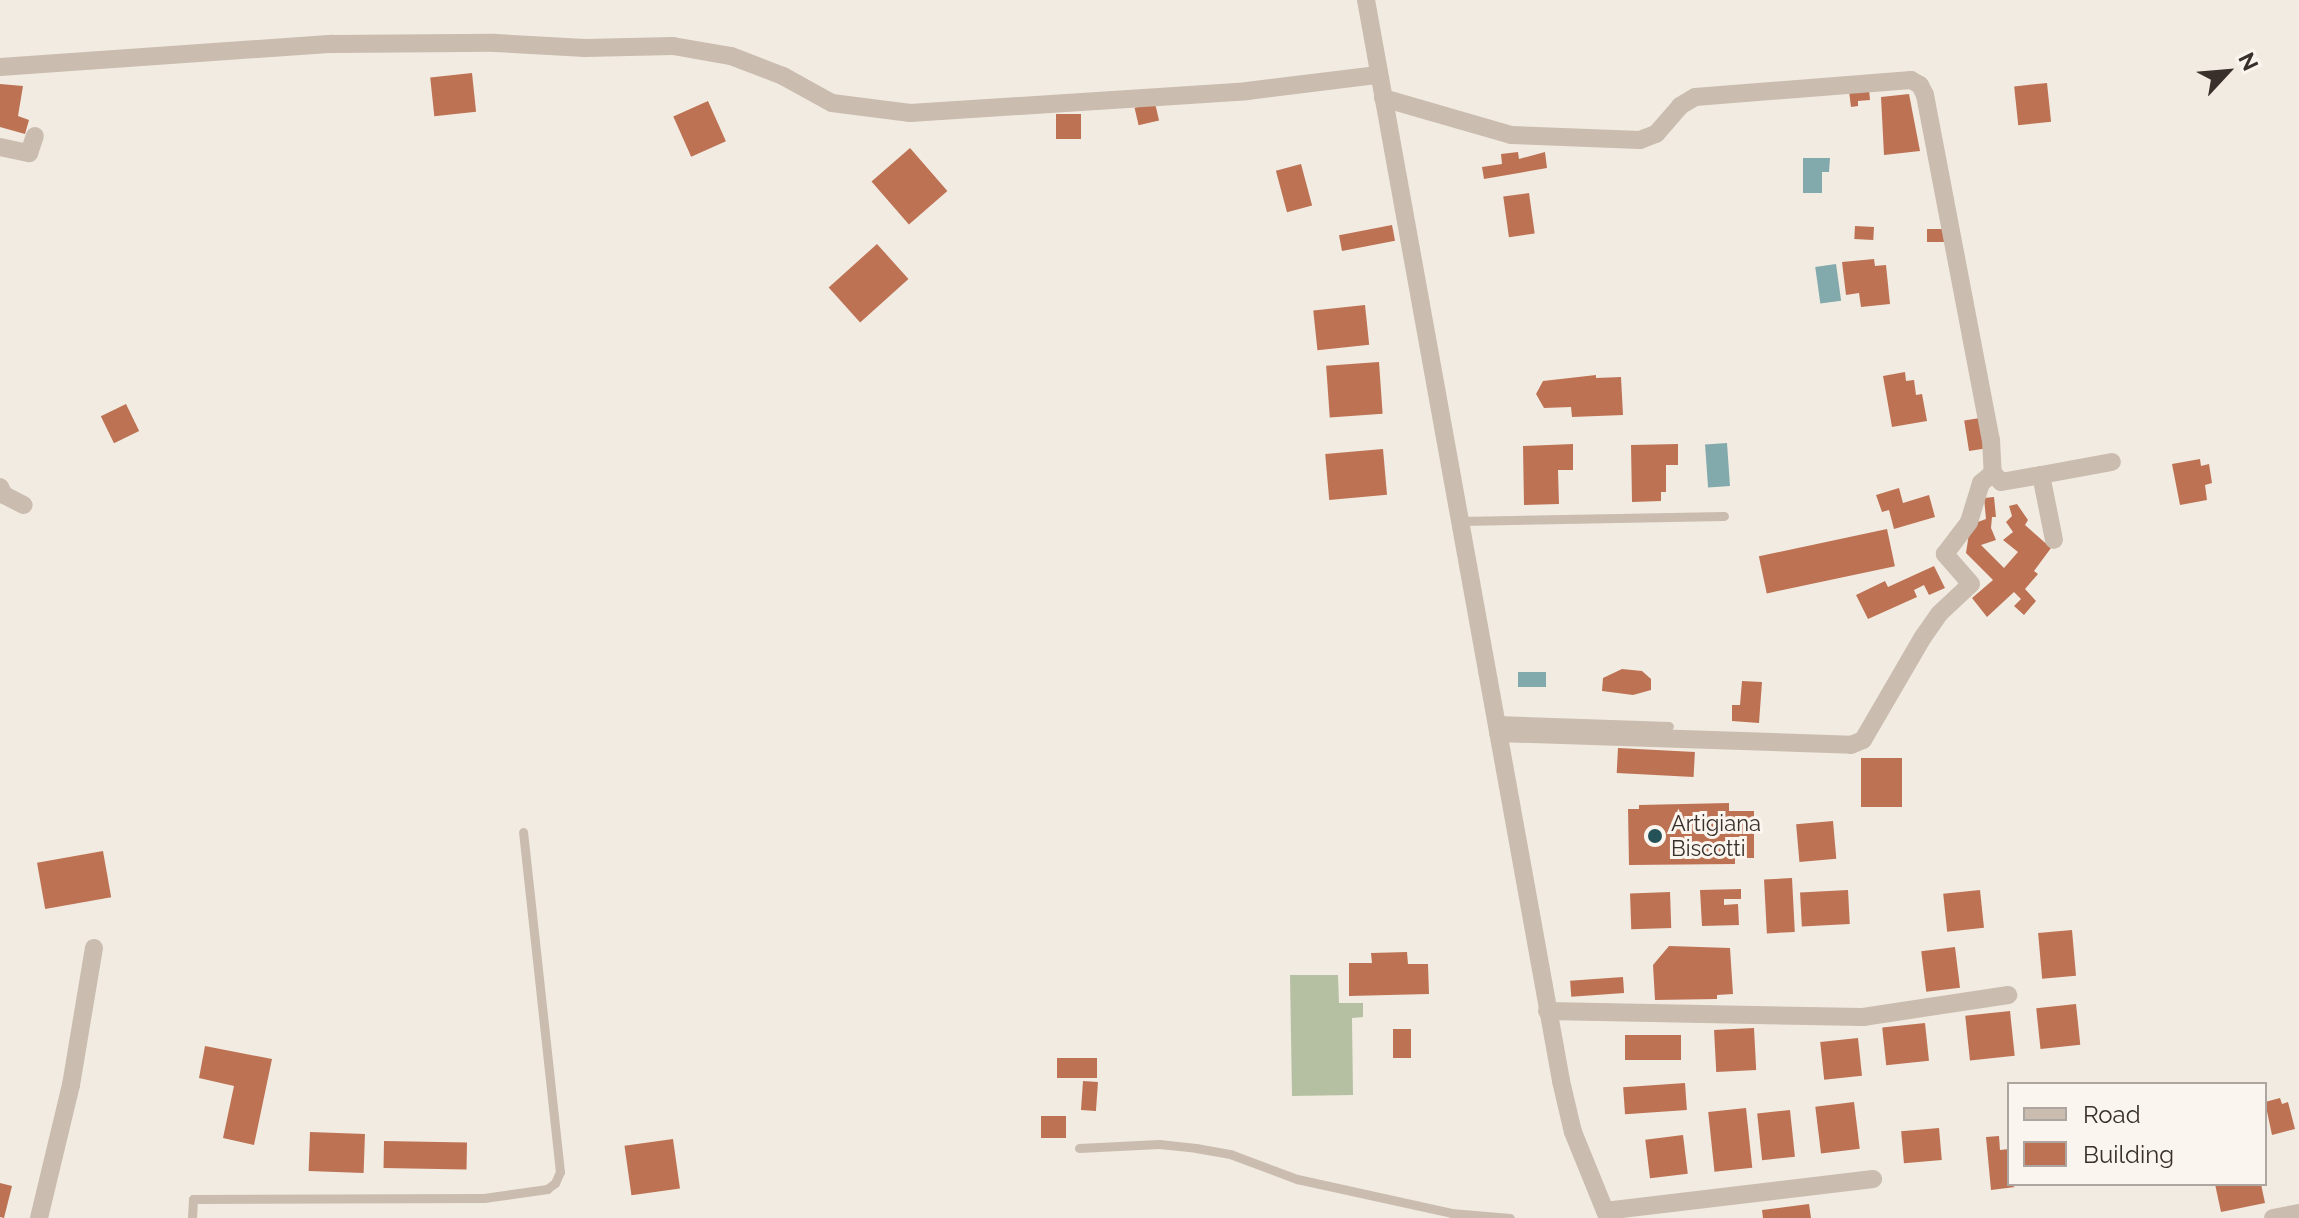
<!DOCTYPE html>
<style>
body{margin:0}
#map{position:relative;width:2299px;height:1218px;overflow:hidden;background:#f2ebe1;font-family:Raleway,sans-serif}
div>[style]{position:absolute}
.green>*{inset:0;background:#b5c0a2}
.water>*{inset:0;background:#82aaad;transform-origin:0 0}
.building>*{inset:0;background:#bd7254;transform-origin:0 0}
.service>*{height:9px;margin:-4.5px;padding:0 4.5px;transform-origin:4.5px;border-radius:4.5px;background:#cabcae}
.minor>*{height:18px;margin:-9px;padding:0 9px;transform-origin:9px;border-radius:9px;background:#cabcae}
.dots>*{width:22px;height:22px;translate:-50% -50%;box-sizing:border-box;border:4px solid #faf5ee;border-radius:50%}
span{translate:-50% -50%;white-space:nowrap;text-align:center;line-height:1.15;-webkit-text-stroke:6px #faf5ee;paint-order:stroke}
.poi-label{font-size:22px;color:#39302c}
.left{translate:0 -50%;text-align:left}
.legend{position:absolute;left:2007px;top:1082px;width:260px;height:104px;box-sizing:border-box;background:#faf5ee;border:2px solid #ada6a0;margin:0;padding:10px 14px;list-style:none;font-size:24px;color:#39302c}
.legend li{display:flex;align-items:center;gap:16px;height:40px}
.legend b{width:40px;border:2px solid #ada6a0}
.north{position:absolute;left:2187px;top:32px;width:80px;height:80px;-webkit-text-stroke:6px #faf5ee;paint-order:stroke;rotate:64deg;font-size:22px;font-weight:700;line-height:32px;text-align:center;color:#39302c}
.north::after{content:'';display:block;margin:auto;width:28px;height:36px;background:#39302c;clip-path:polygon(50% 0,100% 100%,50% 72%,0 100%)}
</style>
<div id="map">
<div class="green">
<div style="clip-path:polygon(1290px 975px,1338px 975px,1339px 1003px,1363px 1003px,1363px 1017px,1352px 1018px,1353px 1095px,1292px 1096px)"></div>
</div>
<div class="water">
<div style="clip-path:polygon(1803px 158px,1830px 158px,1829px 172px,1822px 172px,1822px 193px,1803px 193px)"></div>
<div style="left:1836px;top:264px;width:37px;height:21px;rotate:82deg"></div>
<div style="left:1727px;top:443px;width:43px;height:22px;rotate:86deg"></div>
<div style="left:1546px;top:672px;width:15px;height:28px;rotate:90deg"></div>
</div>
<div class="building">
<div style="left:472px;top:73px;width:39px;height:42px;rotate:84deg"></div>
<div style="left:2047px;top:83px;width:39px;height:33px;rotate:84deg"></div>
<div style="clip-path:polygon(0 84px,23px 86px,18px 116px,29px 120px,25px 134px,0 127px)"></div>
<div style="clip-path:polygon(1869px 89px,1870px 100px,1858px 101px,1858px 106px,1851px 107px,1849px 91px)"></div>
<div style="clip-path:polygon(1909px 94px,1920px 151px,1884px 155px,1881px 97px)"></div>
<div style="left:708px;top:101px;width:44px;height:38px;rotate:66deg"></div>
<div style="left:1155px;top:103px;width:18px;height:21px;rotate:77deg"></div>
<div style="left:1056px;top:114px;width:25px;height:25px"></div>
<div style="left:910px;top:148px;width:57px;height:51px;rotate:49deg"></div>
<div style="clip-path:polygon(1518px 152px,1519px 159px,1545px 152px,1547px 168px,1484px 179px,1482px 167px,1502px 164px,1501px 154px)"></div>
<div style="left:1301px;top:164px;width:43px;height:26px;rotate:75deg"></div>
<div style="left:1529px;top:193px;width:41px;height:26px;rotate:82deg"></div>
<div style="left:1392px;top:225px;width:16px;height:54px;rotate:79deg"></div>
<div style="left:1855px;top:226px;width:19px;height:13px;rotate:3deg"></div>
<div style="left:1927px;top:229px;width:18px;height:13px"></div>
<div style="left:877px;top:244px;width:47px;height:65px;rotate:48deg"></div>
<div style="clip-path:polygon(1874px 259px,1875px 266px,1886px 265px,1890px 304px,1861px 307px,1859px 293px,1846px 295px,1842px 262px)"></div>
<div style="left:1365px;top:305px;width:40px;height:52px;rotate:84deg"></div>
<div style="left:1379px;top:362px;width:52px;height:53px;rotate:86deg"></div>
<div style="clip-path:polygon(1905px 372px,1906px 381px,1914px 380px,1916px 395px,1922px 394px,1927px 421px,1892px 427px,1883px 376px)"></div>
<div style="clip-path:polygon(1596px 375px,1596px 378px,1621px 377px,1623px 415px,1572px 417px,1571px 407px,1544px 408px,1536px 394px,1543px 381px)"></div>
<div style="left:126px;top:404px;width:30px;height:28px;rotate:64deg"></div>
<div style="left:1980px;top:418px;width:31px;height:16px;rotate:81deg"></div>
<div style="clip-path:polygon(1573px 444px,1573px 470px,1558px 470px,1559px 504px,1524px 505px,1523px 446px)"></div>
<div style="clip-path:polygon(1678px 444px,1678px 465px,1666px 465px,1666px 492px,1661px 492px,1661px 501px,1632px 502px,1631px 445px)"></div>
<div style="left:1383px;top:449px;width:46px;height:58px;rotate:85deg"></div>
<div style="clip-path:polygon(2200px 459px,2201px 466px,2209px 464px,2212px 483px,2205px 485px,2207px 500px,2180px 505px,2172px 464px)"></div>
<div style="clip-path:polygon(1899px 488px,1903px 503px,1929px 495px,1935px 517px,1894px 529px,1889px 510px,1882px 512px,1876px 495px)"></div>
<div style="clip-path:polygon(1994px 497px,1996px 517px,1992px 517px,1991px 528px,1996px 540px,1981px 545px,2004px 568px,2018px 552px,2003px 540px,2013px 532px,2006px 522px,2012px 516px,2009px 506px,2017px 504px,2028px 520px,2025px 525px,2051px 548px,2034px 571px,2038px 574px,2025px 589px,2036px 601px,2024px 615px,2014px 606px,2021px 599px,2014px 592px,1987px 617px,1972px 598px,1993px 580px,1966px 553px,1969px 533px,1975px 523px,1986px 519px,1984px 498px)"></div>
<div style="left:1887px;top:529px;width:38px;height:131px;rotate:78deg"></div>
<div style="clip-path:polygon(1934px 566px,1945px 588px,1929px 595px,1924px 585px,1914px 590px,1917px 597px,1868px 619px,1856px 595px,1885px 581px,1888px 587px)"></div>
<div style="clip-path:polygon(1622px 669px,1642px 671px,1651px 679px,1651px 690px,1633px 695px,1602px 691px,1603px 678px)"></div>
<div style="clip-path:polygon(1742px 681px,1762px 682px,1759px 723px,1732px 721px,1732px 705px,1740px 705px)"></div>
<div style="left:1618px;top:748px;width:77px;height:25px;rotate:3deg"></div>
<div style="left:1861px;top:758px;width:41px;height:49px"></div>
<div style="clip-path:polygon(1729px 803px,1729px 811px,1754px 811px,1754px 858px,1735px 858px,1735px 864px,1629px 865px,1628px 809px,1639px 809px,1639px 805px)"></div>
<div style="left:1833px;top:821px;width:38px;height:37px;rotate:85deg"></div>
<div style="left:103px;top:851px;width:47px;height:67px;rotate:80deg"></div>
<div style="left:1792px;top:878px;width:54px;height:28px;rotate:87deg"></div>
<div style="clip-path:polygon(1741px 889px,1741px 899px,1724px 899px,1724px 905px,1738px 904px,1739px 925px,1702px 926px,1700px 890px)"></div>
<div style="left:1848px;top:890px;width:34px;height:48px;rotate:87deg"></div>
<div style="left:1980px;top:890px;width:38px;height:37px;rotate:84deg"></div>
<div style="left:1670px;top:892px;width:36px;height:40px;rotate:88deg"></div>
<div style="left:2072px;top:930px;width:46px;height:34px;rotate:85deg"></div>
<div style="clip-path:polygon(1669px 946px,1730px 948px,1733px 994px,1717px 995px,1717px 999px,1655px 1000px,1653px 965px)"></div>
<div style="left:1955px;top:947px;width:41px;height:34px;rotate:83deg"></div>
<div style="clip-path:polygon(1407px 952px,1408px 964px,1428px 964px,1429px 994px,1349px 996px,1349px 963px,1372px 963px,1371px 953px)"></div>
<div style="left:1623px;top:977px;width:16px;height:53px;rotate:86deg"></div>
<div style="left:2076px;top:1004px;width:41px;height:40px;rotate:84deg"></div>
<div style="left:2010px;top:1011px;width:45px;height:45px;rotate:84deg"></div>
<div style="left:1925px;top:1023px;width:38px;height:43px;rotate:84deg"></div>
<div style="left:1754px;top:1028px;width:42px;height:40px;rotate:87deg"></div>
<div style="left:1393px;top:1029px;width:18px;height:29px"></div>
<div style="left:1625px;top:1035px;width:56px;height:25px"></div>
<div style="left:1858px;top:1038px;width:38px;height:38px;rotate:84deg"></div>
<div style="clip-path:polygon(205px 1046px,272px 1059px,254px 1145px,223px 1138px,234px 1086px,199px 1078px)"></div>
<div style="left:1057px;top:1058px;width:40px;height:20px"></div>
<div style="left:1083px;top:1081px;width:15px;height:29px;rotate:4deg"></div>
<div style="left:1685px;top:1083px;width:27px;height:62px;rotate:86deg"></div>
<div style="clip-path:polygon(2280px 1098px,2282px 1104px,2288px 1102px,2295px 1129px,2272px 1135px,2265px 1102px)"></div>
<div style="left:1854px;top:1102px;width:47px;height:39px;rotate:83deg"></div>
<div style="left:1746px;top:1108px;width:60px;height:38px;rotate:84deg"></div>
<div style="left:1790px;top:1110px;width:47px;height:33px;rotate:84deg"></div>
<div style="left:1041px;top:1116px;width:25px;height:22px"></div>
<div style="left:1939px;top:1128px;width:32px;height:38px;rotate:85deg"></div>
<div style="left:310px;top:1132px;width:55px;height:39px;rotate:2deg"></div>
<div style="left:1683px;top:1135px;width:39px;height:38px;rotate:83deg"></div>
<div style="clip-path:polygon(1999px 1136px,2000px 1150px,2009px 1149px,2009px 1184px,2015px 1187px,1991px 1190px,1986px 1137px)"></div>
<div style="left:673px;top:1139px;width:50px;height:49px;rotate:82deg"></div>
<div style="left:384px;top:1141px;width:83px;height:27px;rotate:1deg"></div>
<div style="clip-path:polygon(0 1183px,12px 1186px,4px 1218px,0 1217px)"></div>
<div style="clip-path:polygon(2215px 1184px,2261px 1184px,2265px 1203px,2221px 1212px)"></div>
<div style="clip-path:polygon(1809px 1204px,1811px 1218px,1763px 1218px,1762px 1210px)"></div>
</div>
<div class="service">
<div style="left:1460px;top:521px;width:264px;rotate:-1.1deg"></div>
<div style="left:1496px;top:720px;width:173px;rotate:2deg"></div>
<div style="left:1079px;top:1148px;width:80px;rotate:-2.9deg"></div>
<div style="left:1159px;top:1144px;width:37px;rotate:6deg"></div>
<div style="left:1196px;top:1148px;width:35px;rotate:10deg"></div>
<div style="left:1230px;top:1154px;width:72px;rotate:20.5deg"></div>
<div style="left:1297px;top:1179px;width:158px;rotate:12.4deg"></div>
<div style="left:1451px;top:1213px;width:59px;rotate:4.8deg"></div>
<div style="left:192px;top:1218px;width:19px;rotate:-87deg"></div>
<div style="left:193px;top:1199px;width:291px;rotate:-0.2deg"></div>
<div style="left:484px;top:1198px;width:64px;rotate:-8.1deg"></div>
<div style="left:547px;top:1189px;width:10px;rotate:-37deg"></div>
<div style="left:555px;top:1183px;width:12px;rotate:-66deg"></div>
<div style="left:560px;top:1172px;width:342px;rotate:-96.2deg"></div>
</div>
<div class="minor">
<div style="left:1366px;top:0;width:1098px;rotate:79.77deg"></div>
<div style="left:1561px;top:1081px;width:52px;rotate:76.8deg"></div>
<div style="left:1573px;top:1132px;width:93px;rotate:67.9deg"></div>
<div style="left:0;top:67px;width:333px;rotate:-4deg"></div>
<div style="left:332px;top:44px;width:163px;rotate:-0.4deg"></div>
<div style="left:495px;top:43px;width:90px;rotate:3.2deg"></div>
<div style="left:585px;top:48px;width:88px;rotate:-1.3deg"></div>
<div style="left:673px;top:46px;width:59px;rotate:9.8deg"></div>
<div style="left:731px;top:56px;width:56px;rotate:21deg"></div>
<div style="left:783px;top:76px;width:56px;rotate:28.9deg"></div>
<div style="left:832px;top:103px;width:79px;rotate:7.3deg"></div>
<div style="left:910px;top:113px;width:338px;rotate:-3.7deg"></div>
<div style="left:1247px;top:91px;width:132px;rotate:-7deg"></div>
<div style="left:1383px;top:98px;width:133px;rotate:16.1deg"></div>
<div style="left:1511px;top:135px;width:129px;rotate:2.2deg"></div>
<div style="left:1640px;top:140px;width:17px;rotate:-21deg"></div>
<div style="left:1656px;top:134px;width:37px;rotate:-49deg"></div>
<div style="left:1680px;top:106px;width:17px;rotate:-31deg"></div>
<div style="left:1695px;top:97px;width:217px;rotate:-4.5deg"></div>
<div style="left:1911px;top:80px;width:10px;rotate:29deg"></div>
<div style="left:1920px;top:85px;width:11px;rotate:63deg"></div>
<div style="left:1925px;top:95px;width:351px;rotate:79.2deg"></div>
<div style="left:1991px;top:440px;width:33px;rotate:87deg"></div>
<div style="left:1993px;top:473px;width:12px;rotate:48deg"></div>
<div style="left:2001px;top:482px;width:41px;rotate:-9.9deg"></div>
<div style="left:2041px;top:475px;width:66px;rotate:78.7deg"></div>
<div style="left:0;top:147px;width:30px;rotate:12deg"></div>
<div style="left:29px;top:153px;width:18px;rotate:-71deg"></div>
<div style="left:2041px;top:475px;width:72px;rotate:-10.4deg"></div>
<div style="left:0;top:487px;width:9px;rotate:63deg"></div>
<div style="left:4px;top:495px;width:22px;rotate:27deg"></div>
<div style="left:1498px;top:733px;width:353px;rotate:1.9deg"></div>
<div style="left:1851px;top:745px;width:13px;rotate:-23deg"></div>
<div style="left:1863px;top:740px;width:119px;rotate:-59.8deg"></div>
<div style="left:1923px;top:637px;width:29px;rotate:-55deg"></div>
<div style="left:1940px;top:613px;width:42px;rotate:-43.1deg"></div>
<div style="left:1971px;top:584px;width:40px;rotate:-131deg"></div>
<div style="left:1945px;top:554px;width:40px;rotate:-53deg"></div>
<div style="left:1969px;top:522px;width:41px;rotate:-72.9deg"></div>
<div style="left:1981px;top:483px;width:16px;rotate:-40deg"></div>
<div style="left:1547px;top:1011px;width:316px;rotate:1.1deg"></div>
<div style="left:1863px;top:1017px;width:147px;rotate:-8.6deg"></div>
<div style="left:1605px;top:1211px;width:270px;rotate:-6.8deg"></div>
<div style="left:39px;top:1218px;width:137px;rotate:-76.5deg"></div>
<div style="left:71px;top:1085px;width:139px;rotate:-80.5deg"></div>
<div style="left:2273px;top:1218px;width:26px;rotate:-11deg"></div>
</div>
<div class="dots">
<div style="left:1655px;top:836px;background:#245258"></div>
</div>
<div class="poi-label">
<span class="left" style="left:1671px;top:836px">Artigiana<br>Biscotti</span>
</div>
<ul class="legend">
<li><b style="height:10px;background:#cabcae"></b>Road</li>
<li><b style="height:22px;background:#bd7254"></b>Building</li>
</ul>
<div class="north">N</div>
</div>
